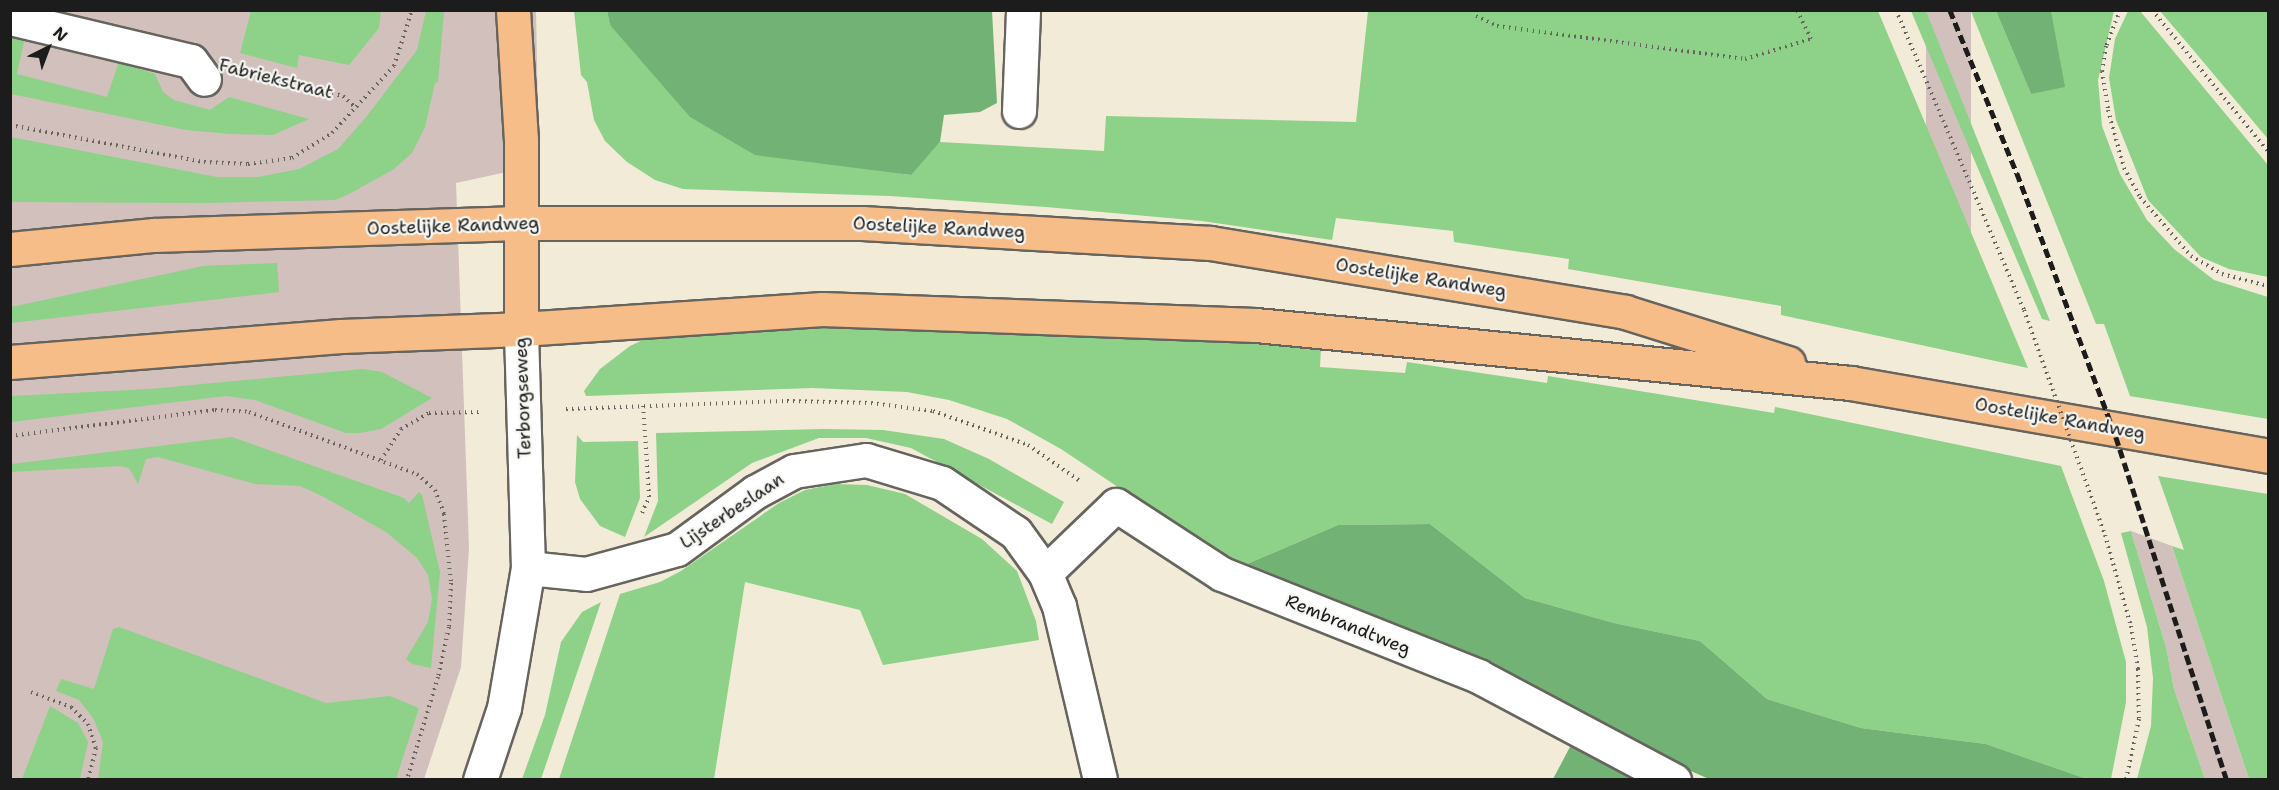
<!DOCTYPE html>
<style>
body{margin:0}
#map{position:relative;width:2279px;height:790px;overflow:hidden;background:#f1ebd8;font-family:"Shantell Sans",sans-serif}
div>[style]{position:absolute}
.industrial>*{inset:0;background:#d1c0bc;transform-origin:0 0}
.green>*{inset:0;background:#8ed189}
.forest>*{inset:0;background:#72b375}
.path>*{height:4px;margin-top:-2px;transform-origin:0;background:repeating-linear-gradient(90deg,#67645e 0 1.5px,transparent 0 6px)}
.roads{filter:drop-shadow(2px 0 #67645e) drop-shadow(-2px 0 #67645e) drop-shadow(0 2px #67645e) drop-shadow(0 -2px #67645e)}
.minor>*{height:33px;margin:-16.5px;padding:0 16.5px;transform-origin:16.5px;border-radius:16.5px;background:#fff}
.major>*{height:33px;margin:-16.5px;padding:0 16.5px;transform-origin:16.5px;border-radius:16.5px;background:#f7bd88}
.rail>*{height:4.5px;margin-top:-2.25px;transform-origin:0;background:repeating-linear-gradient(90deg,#1c1c1c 0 9px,transparent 0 13.5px)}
.path-bridge>*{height:4px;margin-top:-2px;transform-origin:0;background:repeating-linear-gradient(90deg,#67645e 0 1.5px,transparent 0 6px)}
span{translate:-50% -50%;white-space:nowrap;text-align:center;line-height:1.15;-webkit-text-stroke:4.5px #f6f6f2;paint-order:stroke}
.street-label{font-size:18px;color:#1c1c1c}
.frame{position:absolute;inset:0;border:12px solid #1c1c1c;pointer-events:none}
.north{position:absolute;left:18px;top:18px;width:60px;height:60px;-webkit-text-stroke:4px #f6f6f2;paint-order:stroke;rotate:42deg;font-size:16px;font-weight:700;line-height:24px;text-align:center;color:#1c1c1c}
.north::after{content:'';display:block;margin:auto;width:21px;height:27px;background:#1c1c1c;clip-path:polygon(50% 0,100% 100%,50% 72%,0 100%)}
</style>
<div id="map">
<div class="industrial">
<div style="clip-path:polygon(10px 11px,536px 11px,539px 165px,456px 183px,469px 548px,461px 667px,424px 779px,11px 779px)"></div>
<div style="left:1926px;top:11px;width:45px;height:334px"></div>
<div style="clip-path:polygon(2131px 531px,2172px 546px,2249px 779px,2205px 779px,2174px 689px,2166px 647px)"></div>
</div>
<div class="green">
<div style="clip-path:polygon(251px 11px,251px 10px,381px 11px,379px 28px,349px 65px,299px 55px,297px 68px,240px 53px)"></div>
<div style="clip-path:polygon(426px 11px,444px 11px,438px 82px,435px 83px,425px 127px,412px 153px,394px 169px,351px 193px,335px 200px,204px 203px,11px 202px,11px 137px,217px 177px,258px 177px,299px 169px,338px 149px,367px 116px,417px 50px)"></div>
<div style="clip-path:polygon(574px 11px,607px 11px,610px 25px,860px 167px,910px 175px,940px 142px,1104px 151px,1106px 116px,1356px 122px,1368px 11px,1878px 11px,2028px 368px,1781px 315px,1781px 306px,1568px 269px,1569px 259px,1454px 242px,1453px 231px,1336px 218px,1332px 240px,1202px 221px,1046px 207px,890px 196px,683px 189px,655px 180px,627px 162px,605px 141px,594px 120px,587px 82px,581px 75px)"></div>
<div style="clip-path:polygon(1911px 11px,1926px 11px,2050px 321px,2042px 319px)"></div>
<div style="clip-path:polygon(1971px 11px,1996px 11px,2031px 94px,2051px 11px,2114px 11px,2098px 80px,2102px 126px,2120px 174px,2147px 220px,2174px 249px,2214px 280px,2268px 297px,2268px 419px,2130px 396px,2104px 324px,2096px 324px)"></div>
<div style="clip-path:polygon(2128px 11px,2140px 11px,2268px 165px,2268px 277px,2229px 269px,2201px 257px,2148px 200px,2116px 120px,2109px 78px,2115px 39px)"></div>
<div style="clip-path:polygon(2160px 11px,2268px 11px,2268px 139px,2189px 45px)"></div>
<div style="clip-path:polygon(11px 34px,25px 37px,17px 74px,107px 97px,119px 62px,155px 74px,163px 92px,174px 100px,210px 110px,229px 97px,309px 119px,273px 135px,230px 134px,186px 130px,11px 94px)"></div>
<div style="clip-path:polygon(277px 263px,279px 292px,11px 323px,11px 307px,203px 266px)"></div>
<div style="clip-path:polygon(847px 326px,1158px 333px,1321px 347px,1320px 367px,1405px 373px,1407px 362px,1547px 383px,1548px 376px,1774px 413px,1775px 407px,2061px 466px,2104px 581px,2126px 662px,2126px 702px,2111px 779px,2087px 779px,1986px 744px,1861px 728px,1767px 699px,1700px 641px,1614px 623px,1525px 598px,1430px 524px,1338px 525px,1247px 564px,1217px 553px,1061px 449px,1007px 419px,949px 400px,907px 392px,812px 388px,586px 396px,584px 391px,600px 369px,630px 346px,660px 332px)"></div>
<div style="clip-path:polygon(363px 369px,382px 372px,432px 398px,381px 429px,360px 433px,346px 433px,255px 400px,226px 396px,11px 422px,11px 396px,150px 389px)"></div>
<div style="clip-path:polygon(824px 429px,883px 430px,944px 439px,989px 459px,1064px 502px,1052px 524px,911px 448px,866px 438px,819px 438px,752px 463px,644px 537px,658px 501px,656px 433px)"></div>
<div style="clip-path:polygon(577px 435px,583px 442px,638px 441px,640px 498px,625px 537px,600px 526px,580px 499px,575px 482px)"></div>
<div style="clip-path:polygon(232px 437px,404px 498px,409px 503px,419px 492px,422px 495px,440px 572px,431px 668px,412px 664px,406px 659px,428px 622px,432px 599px,428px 575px,417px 558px,386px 532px,322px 496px,300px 486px,255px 484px,158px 457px,146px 459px,138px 484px,129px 468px,120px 466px,11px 472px,11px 464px)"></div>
<div style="clip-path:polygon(2158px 476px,2268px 494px,2268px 779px,2249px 779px,2172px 546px,2184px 550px)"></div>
<div style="clip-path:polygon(835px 484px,867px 485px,905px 494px,982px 539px,1017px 571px,1036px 621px,1039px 640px,883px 665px,860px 610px,745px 582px,714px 779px,559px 779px,620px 594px,660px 582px,681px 571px,779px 503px,805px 490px)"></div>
<div style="clip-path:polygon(2131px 531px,2166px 647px,2174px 689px,2205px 779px,2137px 779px,2151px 726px,2153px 678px,2147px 627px,2121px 533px)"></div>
<div style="clip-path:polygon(601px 602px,541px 779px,522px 779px,545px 715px,561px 642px,582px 612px)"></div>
<div style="clip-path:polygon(119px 627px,326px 703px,390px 696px,419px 708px,396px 779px,98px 779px,103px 742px,93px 718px,79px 700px,56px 691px,61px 679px,94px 689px,113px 629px)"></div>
<div style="clip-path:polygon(50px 706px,78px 723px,88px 742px,80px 779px,22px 779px)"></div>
</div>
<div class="forest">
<div style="clip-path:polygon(607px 11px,992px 11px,997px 103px,980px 112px,944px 115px,940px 142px,911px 175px,755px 155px,690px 117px,610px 25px)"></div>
<div style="clip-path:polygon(1996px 11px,2051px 11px,2065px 87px,2031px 94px)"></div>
<div style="clip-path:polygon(1430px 524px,1525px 598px,1614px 623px,1700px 641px,1767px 699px,1861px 728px,1986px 744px,2087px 779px,1709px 779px,1652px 754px,1491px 668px,1247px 564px,1338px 525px)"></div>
<div style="clip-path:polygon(1571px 745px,1637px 779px,1553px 779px)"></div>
</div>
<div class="path">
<div style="left:1477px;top:10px;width:6px;rotate:99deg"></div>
<div style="left:1476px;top:16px;width:23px;rotate:25deg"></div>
<div style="left:1497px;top:26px;width:250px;rotate:7.6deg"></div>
<div style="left:1745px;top:59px;width:69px;rotate:-16.9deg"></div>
<div style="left:1811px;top:39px;width:32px;rotate:-116deg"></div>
<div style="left:1896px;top:10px;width:326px;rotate:66.9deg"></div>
<div style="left:2120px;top:10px;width:39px;rotate:111deg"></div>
<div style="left:2106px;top:46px;width:25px;rotate:99deg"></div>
<div style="left:2102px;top:71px;width:39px;rotate:81deg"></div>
<div style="left:2108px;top:110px;width:60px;rotate:74.6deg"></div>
<div style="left:2124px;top:168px;width:33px;rotate:61deg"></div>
<div style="left:2140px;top:197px;width:78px;rotate:49.2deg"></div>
<div style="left:2191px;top:256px;width:36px;rotate:30deg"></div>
<div style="left:2222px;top:274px;width:48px;rotate:14.6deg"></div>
<div style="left:2152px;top:10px;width:183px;rotate:50.6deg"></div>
<div style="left:245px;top:70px;width:101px;rotate:14.9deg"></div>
<div style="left:343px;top:96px;width:18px;rotate:43deg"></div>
<div style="left:10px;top:125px;width:197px;rotate:10.8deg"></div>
<div style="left:204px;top:162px;width:44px;rotate:2.6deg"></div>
<div style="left:248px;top:164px;width:44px;rotate:-7.8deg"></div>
<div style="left:292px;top:158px;width:47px;rotate:-32deg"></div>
<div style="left:332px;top:133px;width:91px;rotate:-47.2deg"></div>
<div style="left:394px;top:66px;width:59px;rotate:-72.2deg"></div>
<div style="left:566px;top:409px;width:221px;rotate:-2.1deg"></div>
<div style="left:787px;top:401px;width:84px;rotate:1.4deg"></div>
<div style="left:871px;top:403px;width:63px;rotate:7.4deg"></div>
<div style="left:933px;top:411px;width:101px;rotate:19.7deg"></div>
<div style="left:1028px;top:445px;width:63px;rotate:34.7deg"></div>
<div style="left:10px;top:436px;width:207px;rotate:-7.2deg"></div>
<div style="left:215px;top:410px;width:34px;rotate:3deg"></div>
<div style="left:249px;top:412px;width:179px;rotate:20.3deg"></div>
<div style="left:417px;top:474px;width:24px;rotate:42deg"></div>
<div style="left:435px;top:490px;width:26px;rotate:69deg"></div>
<div style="left:444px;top:514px;width:69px;rotate:84.2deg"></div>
<div style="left:451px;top:583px;width:44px;rotate:92.6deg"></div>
<div style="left:449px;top:627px;width:51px;rotate:102.4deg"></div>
<div style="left:438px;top:677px;width:108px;rotate:106.8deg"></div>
<div style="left:381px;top:460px;width:37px;rotate:-57deg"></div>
<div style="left:401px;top:429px;width:32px;rotate:-30deg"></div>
<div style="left:429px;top:413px;width:51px;rotate:-1.1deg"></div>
<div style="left:642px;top:513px;width:17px;rotate:-66deg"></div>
<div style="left:649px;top:497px;width:92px;rotate:-93.7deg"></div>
<div style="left:2105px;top:535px;width:95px;rotate:74.1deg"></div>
<div style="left:2131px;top:626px;width:44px;rotate:80.8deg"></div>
<div style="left:2138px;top:669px;width:50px;rotate:88.9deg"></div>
<div style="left:2139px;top:719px;width:62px;rotate:102deg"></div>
<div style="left:31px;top:692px;width:43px;rotate:20.6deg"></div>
<div style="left:71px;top:707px;width:24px;rotate:45deg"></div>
<div style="left:88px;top:724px;width:25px;rotate:72deg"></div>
<div style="left:96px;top:748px;width:33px;rotate:104deg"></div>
</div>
<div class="roads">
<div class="minor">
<div style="left:10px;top:18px;width:186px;rotate:13.4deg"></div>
<div style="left:191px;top:61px;width:22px;rotate:54deg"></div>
<div style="left:1019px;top:111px;width:101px;rotate:-87.7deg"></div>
<div style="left:528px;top:568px;width:58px;rotate:5.9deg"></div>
<div style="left:586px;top:574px;width:94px;rotate:-15.4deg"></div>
<div style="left:677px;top:549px;width:97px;rotate:-36.2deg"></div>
<div style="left:755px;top:492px;width:44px;rotate:-28.3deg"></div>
<div style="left:794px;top:471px;width:73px;rotate:-8.7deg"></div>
<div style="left:866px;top:460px;width:79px;rotate:16.8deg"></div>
<div style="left:942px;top:483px;width:89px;rotate:34deg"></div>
<div style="left:1016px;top:533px;width:49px;rotate:54.1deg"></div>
<div style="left:1045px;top:573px;width:36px;rotate:67deg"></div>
<div style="left:1059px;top:606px;width:179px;rotate:76.7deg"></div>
<div style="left:1045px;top:573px;width:98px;rotate:-43.8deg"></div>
<div style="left:1116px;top:505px;width:126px;rotate:33.1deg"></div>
<div style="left:1222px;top:574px;width:276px;rotate:21.7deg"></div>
<div style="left:1478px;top:676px;width:222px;rotate:28deg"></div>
<div style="left:480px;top:780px;width:76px;rotate:-71.6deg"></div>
<div style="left:504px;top:708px;width:142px;rotate:-80.3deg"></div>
<div style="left:528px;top:568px;width:239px;rotate:-91.7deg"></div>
</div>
<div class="major">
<div style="left:513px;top:10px;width:129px;rotate:86.5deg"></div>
<div style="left:521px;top:139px;width:190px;rotate:90deg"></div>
<div style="left:10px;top:249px;width:145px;rotate:-5.6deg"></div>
<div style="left:154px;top:235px;width:369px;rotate:-1.9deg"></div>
<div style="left:523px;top:223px;width:339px"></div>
<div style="left:862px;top:223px;width:349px;rotate:3.3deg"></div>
<div style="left:1210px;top:243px;width:421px;rotate:9.4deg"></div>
<div style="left:1625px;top:312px;width:171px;rotate:17.4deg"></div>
<div style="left:10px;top:362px;width:332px;rotate:-4.5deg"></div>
<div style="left:341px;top:336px;width:180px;rotate:-2.2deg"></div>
<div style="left:521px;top:329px;width:302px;rotate:-3.8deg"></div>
<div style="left:822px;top:309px;width:434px;rotate:2.1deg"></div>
<div style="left:1256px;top:325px;width:598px;rotate:5.57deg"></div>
<div style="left:1851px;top:383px;width:423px;rotate:9.9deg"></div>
</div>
</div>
<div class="rail">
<div style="left:1950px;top:10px;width:176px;rotate:67.7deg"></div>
<div style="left:2017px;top:173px;width:282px;rotate:69.4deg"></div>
<div style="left:2116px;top:437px;width:361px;rotate:72.1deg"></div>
</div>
<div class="path-bridge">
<div style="left:2024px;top:310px;width:239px;rotate:70.2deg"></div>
</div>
<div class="street-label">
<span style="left:276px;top:79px;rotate:14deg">Fabriekstraat</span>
<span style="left:453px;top:226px;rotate:-2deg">Oostelijke Randweg</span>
<span style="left:939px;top:228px;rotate:3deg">Oostelijke Randweg</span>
<span style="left:1421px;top:278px;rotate:9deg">Oostelijke Randweg</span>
<span style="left:523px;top:398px;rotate:-92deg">Terborgseweg</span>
<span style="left:2060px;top:419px;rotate:10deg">Oostelijke Randweg</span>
<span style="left:732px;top:511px;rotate:-34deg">Lijsterbeslaan</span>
<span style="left:1348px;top:625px;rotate:22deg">Rembrandtweg</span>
</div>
<div class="frame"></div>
<div class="north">N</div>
</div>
